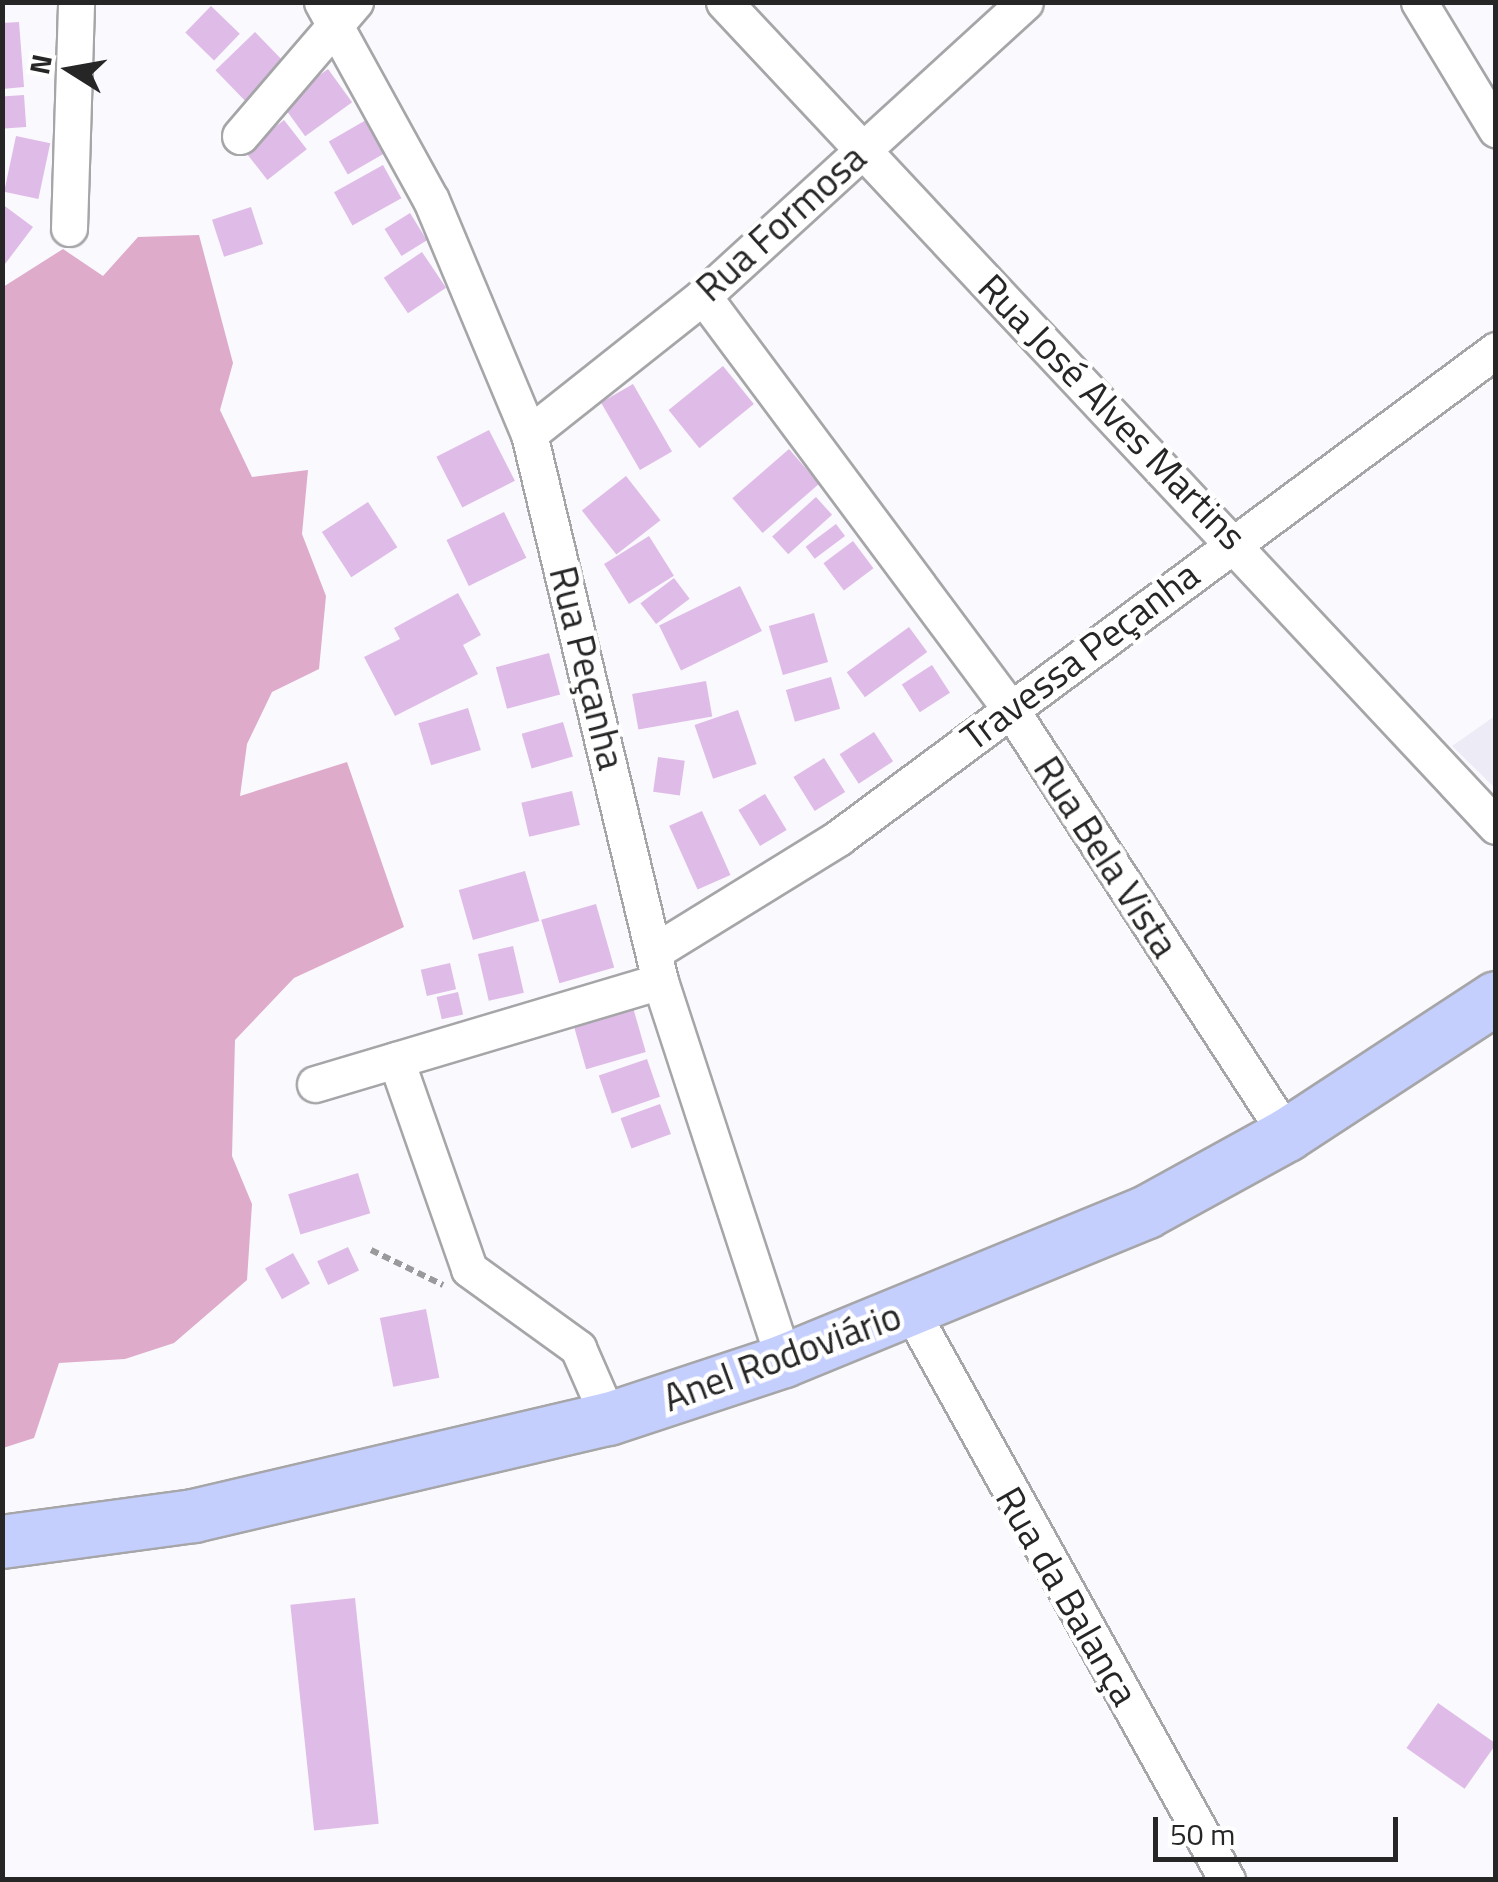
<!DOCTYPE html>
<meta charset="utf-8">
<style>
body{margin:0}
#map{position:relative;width:1498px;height:1882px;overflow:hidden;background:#faf9fd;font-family:"Titillium Web",sans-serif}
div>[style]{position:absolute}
.built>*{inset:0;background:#edebf6}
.forest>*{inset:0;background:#dfabcb}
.building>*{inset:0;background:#dfbbe8;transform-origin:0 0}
.path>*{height:6px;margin-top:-3px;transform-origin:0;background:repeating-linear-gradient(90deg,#9a9a9c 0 8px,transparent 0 13px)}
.roads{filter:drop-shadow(2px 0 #a6a6a9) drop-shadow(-2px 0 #a6a6a9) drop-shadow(0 2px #a6a6a9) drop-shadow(0 -2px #a6a6a9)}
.minor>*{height:35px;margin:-17.5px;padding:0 17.5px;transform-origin:17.5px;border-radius:17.5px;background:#fff}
.primary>*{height:52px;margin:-26px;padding:0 26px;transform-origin:26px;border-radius:26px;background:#c5cffe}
span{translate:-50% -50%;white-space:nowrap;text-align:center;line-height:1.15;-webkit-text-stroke:9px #fff;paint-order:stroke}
.street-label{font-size:38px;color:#262627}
.frame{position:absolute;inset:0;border:5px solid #262627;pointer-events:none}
.north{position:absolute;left:20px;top:20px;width:100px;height:100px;-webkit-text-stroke:8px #fff;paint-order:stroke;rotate:281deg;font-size:28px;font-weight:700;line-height:40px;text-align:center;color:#262627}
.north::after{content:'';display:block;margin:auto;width:35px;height:45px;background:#262627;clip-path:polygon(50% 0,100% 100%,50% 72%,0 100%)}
.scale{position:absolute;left:1153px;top:1817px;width:245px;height:45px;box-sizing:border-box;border:5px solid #262627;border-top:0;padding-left:12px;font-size:30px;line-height:35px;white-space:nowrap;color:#262627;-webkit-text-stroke:8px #fff;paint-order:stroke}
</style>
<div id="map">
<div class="built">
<div style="clip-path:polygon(1495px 716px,1495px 788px,1452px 746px)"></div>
</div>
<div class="forest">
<div style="clip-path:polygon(199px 235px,233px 363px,220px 410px,252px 477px,308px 470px,302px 534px,326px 596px,319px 669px,272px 692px,247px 744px,240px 796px,347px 762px,404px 927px,294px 978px,235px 1040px,232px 1156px,252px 1204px,247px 1280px,174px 1343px,125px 1359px,59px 1363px,34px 1438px,3px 1448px,3px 287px,63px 249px,103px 276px,138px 237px)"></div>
</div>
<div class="building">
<div style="left:211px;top:6px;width:40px;height:37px;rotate:44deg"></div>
<div style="clip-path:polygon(19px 22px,24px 87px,2px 89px,2px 23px)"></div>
<div style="left:255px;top:32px;width:45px;height:55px;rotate:46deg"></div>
<div style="left:328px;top:69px;width:41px;height:58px;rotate:54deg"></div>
<div style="left:24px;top:95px;width:32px;height:22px;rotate:86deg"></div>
<div style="left:284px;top:120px;width:37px;height:50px;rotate:52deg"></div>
<div style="left:366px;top:120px;width:38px;height:43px;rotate:60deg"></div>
<div style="left:16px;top:136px;width:35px;height:57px;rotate:12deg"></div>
<div style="left:383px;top:165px;width:38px;height:56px;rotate:61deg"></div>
<div style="clip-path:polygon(2px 204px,33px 227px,2px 268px)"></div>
<div style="left:251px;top:207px;width:39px;height:41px;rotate:72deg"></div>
<div style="left:410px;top:213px;width:32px;height:30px;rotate:58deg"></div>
<div style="left:422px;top:252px;width:43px;height:46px;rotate:56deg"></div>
<div style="left:723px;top:366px;width:49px;height:70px;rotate:51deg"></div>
<div style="left:633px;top:384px;width:78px;height:37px;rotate:60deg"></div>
<div style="left:489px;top:430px;width:57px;height:59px;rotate:63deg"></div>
<div style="left:789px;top:449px;width:46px;height:75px;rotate:49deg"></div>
<div style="left:626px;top:476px;width:56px;height:56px;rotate:52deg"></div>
<div style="left:816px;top:497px;width:24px;height:59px;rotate:48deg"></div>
<div style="left:368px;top:502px;width:54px;height:55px;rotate:57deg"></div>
<div style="left:504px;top:512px;width:51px;height:64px;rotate:64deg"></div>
<div style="left:836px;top:524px;width:15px;height:38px;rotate:53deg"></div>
<div style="left:649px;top:536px;width:47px;height:53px;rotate:58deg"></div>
<div style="left:853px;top:541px;width:34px;height:37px;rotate:53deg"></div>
<div style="left:674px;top:578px;width:26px;height:42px;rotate:53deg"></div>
<div style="left:740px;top:586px;width:50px;height:90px;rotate:64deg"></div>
<div style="clip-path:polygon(458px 593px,481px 635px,463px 645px,478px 674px,395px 716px,364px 657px,400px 639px,394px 628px)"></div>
<div style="left:814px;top:613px;width:51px;height:47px;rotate:74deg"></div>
<div style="left:909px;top:627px;width:31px;height:77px;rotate:54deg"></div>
<div style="left:549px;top:653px;width:43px;height:55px;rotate:75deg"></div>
<div style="left:932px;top:665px;width:33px;height:36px;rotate:57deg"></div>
<div style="left:831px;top:677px;width:33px;height:47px;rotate:74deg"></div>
<div style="left:706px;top:681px;width:36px;height:75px;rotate:80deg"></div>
<div style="left:468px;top:708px;width:44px;height:52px;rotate:73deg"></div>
<div style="left:738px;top:710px;width:57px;height:46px;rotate:71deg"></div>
<div style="left:563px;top:722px;width:36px;height:43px;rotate:74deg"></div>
<div style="left:874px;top:732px;width:35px;height:41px;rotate:57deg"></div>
<div style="left:658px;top:757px;width:27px;height:35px;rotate:8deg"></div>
<div style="left:824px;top:758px;width:40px;height:36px;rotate:58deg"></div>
<div style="left:572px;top:791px;width:35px;height:52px;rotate:77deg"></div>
<div style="left:765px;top:794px;width:42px;height:31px;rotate:59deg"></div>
<div style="left:702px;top:811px;width:70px;height:36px;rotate:66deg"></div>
<div style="left:525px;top:871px;width:52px;height:69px;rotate:74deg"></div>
<div style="left:596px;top:904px;width:66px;height:57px;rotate:74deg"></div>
<div style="left:513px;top:946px;width:48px;height:36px;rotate:77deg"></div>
<div style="left:450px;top:963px;width:27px;height:30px;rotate:77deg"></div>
<div style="left:458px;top:992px;width:23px;height:22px;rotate:77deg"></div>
<div style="left:632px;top:1004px;width:50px;height:62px;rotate:74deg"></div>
<div style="left:647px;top:1059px;width:40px;height:51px;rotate:71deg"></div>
<div style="left:660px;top:1104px;width:32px;height:42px;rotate:70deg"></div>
<div style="left:358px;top:1173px;width:42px;height:73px;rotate:73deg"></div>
<div style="left:348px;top:1247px;width:26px;height:34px;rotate:65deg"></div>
<div style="left:293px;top:1253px;width:35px;height:32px;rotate:61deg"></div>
<div style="left:426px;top:1309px;width:70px;height:47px;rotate:79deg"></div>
<div style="left:355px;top:1598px;width:227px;height:65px;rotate:84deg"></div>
<div style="left:1438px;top:1703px;width:71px;height:55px;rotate:35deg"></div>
</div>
<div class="path">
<div style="left:371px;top:1250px;width:80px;rotate:25.9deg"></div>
</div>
<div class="roads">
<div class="minor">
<div style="left:322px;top:2px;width:226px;rotate:61.2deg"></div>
<div style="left:431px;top:200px;width:254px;rotate:67.3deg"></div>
<div style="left:529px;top:434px;width:562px;rotate:76.53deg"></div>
<div style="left:660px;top:981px;width:400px;rotate:71.9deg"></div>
<div style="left:724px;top:2px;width:1129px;rotate:46.87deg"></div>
<div style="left:1419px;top:2px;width:149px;rotate:58.8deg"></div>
<div style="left:240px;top:136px;width:177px;rotate:-49.4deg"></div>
<div style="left:69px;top:228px;width:226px;rotate:-88.2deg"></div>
<div style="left:703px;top:296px;width:516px;rotate:53.35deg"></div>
<div style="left:1011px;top:710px;width:507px;rotate:57deg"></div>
<div style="left:529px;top:434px;width:222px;rotate:-38.4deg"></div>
<div style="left:703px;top:296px;width:436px;rotate:-42.4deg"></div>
<div style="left:657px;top:950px;width:213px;rotate:-31.7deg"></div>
<div style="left:838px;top:838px;width:819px;rotate:-36.56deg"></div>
<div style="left:396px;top:1060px;width:221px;rotate:70.7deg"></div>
<div style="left:469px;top:1269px;width:135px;rotate:35.9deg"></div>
<div style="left:578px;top:1348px;width:77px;rotate:66.4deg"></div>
<div style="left:315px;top:1084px;width:360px;rotate:-16.6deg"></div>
<div style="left:911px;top:1311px;width:651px;rotate:60.95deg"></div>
</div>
<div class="primary">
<div style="left:2px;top:1542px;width:194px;rotate:-7.7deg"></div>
<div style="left:194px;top:1516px;width:426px;rotate:-13.2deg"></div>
<div style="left:609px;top:1419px;width:184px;rotate:-18.3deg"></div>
<div style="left:784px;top:1361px;width:392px;rotate:-22.3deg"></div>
<div style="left:1147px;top:1212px;width:160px;rotate:-28.8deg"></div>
<div style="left:1287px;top:1135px;width:250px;rotate:-33.2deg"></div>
</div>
</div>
<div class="street-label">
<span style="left:781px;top:223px;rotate:-42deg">Rua Formosa</span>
<span style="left:1112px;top:412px;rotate:46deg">Rua José Alves Martins</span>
<span style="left:1080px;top:656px;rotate:-37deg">Travessa Peçanha</span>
<span style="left:587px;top:668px;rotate:76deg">Rua Peçanha</span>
<span style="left:1106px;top:857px;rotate:57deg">Rua Bela Vista</span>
<span style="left:782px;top:1357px;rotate:-20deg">Anel Rodoviário</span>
<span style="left:1067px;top:1596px;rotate:60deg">Rua da Balança</span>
</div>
<div class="frame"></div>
<div class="north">N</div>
<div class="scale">50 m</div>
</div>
